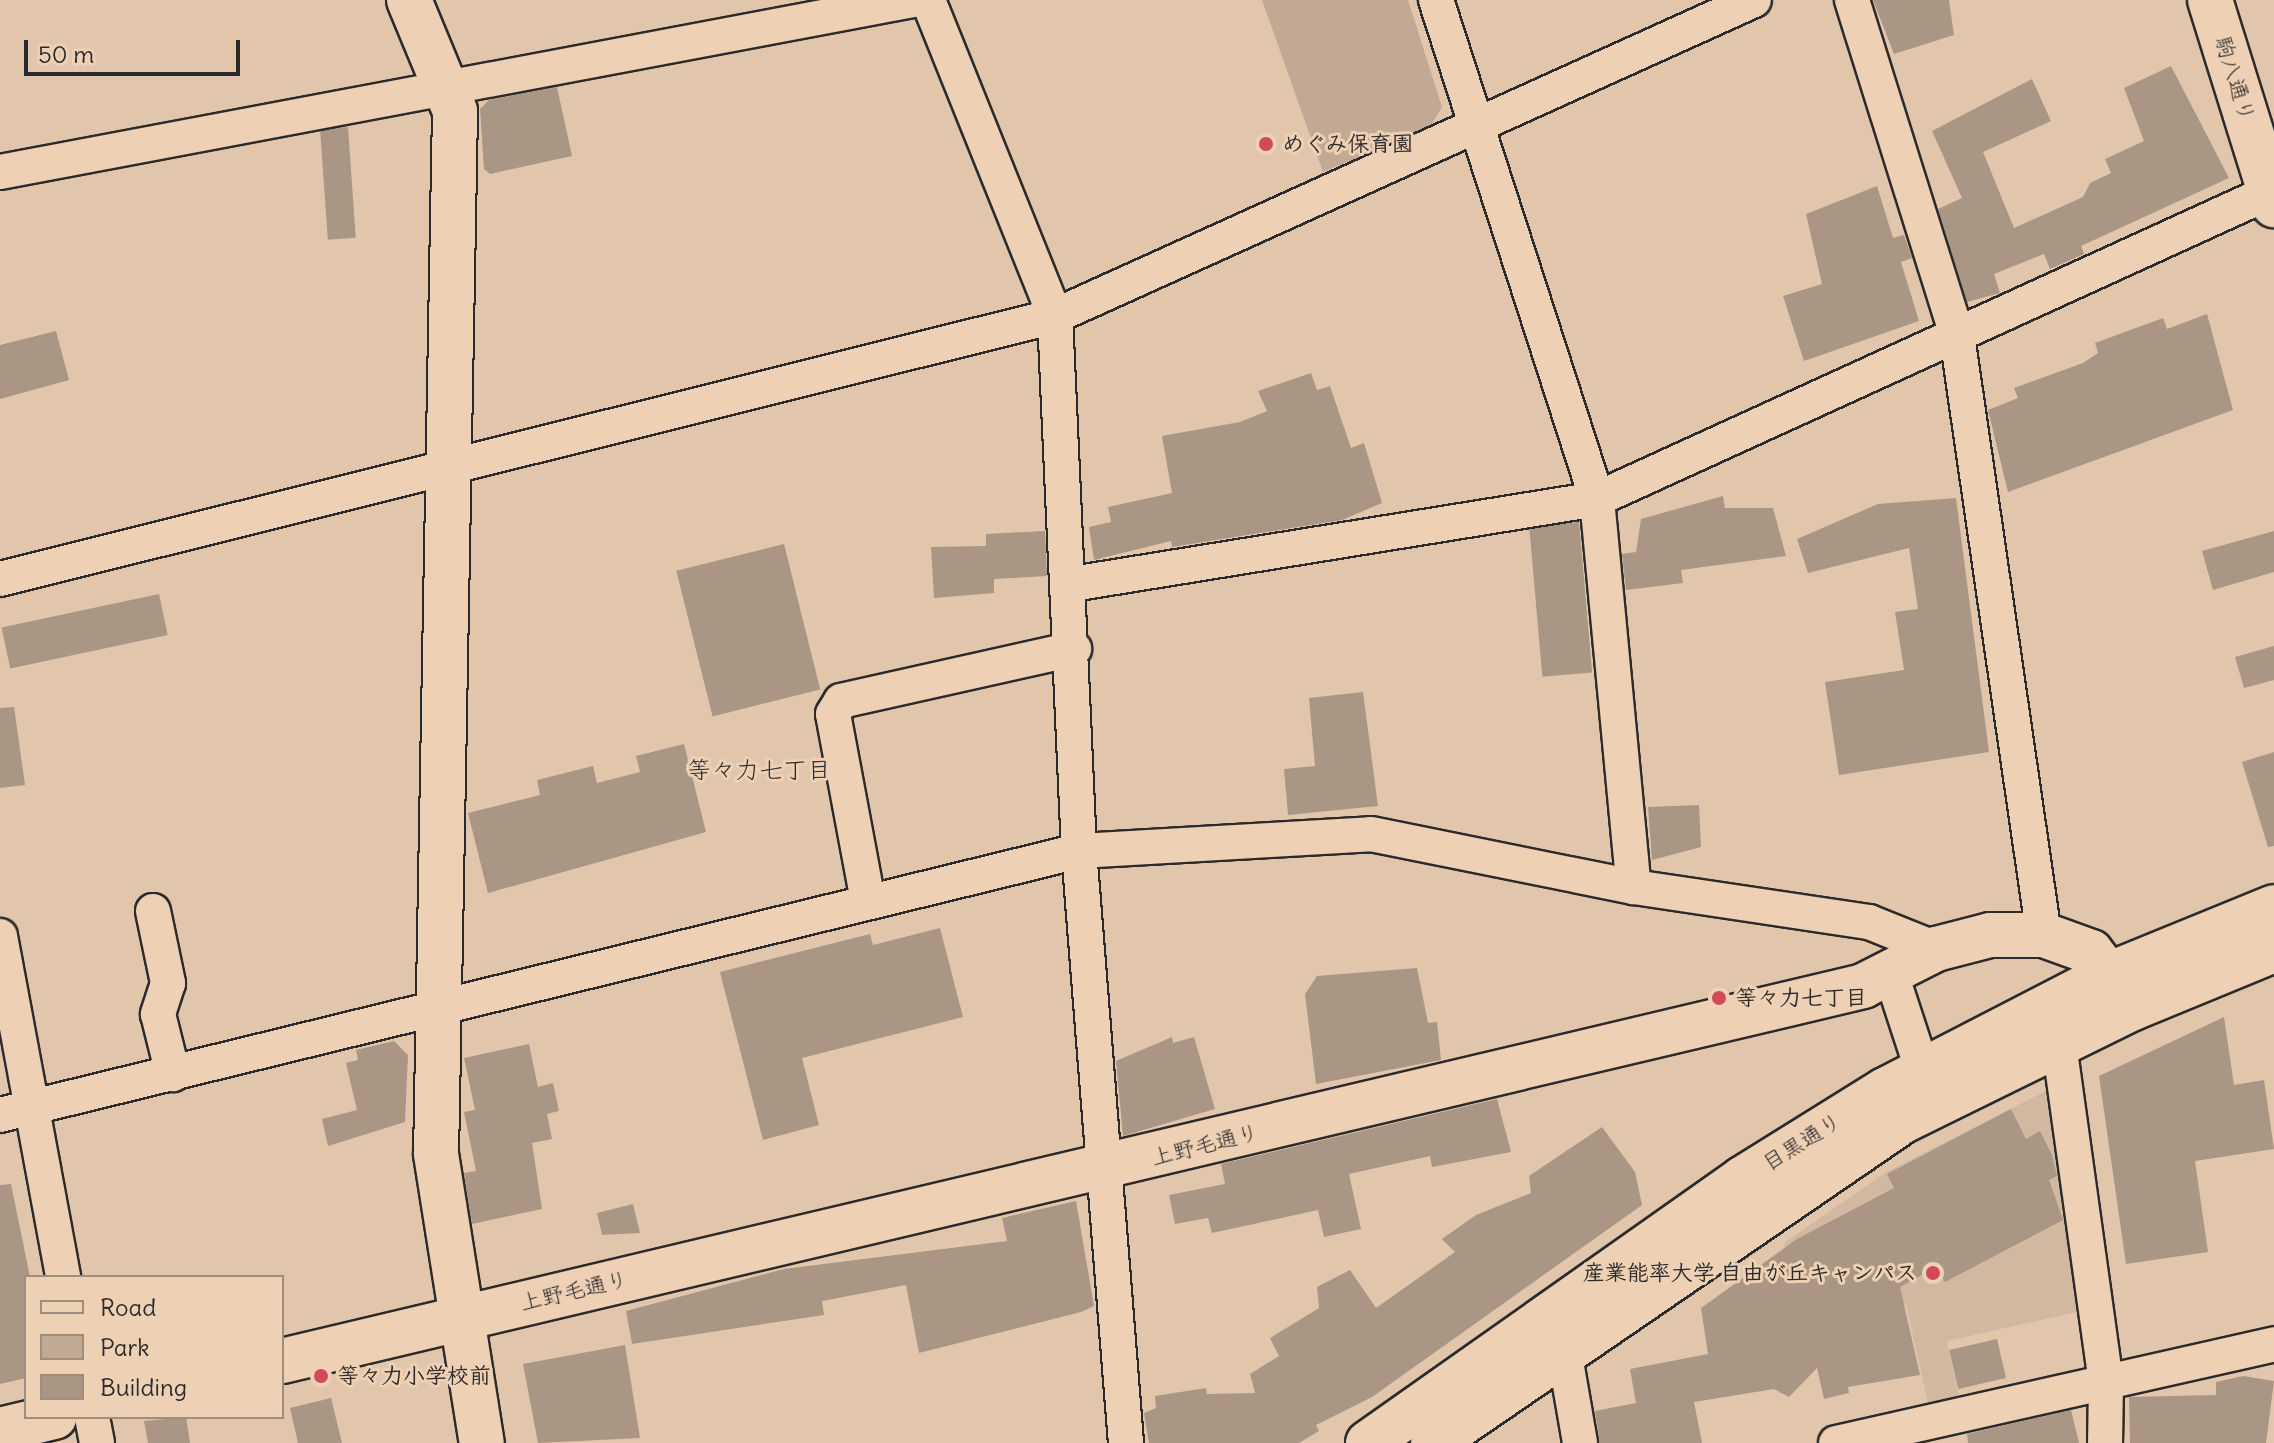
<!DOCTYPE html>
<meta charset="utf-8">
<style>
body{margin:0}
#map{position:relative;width:2274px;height:1443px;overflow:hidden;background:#e2c6ac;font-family:Delius,"Klee One",sans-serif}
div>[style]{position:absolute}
.built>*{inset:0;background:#d1b8a0}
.green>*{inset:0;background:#c1a994}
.building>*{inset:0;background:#a99684;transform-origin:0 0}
.roads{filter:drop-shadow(2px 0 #2b2b2b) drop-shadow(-2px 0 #2b2b2b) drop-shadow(0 2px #2b2b2b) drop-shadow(0 -2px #2b2b2b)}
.minor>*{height:34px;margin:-17px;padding:0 17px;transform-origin:17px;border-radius:17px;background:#eed0b4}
.tertiary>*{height:44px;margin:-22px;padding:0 22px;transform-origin:22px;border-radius:22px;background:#eed0b4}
.primary>*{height:44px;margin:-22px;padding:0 22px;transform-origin:22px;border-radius:22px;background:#eed0b4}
.dots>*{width:22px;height:22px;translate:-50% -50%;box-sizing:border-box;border:4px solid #eed0b4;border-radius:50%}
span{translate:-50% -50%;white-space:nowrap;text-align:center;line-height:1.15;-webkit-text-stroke:6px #eed0b4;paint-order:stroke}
.street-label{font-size:22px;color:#2b2b2b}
.poi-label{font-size:22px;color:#2b2b2b;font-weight:700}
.left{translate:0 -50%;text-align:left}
.right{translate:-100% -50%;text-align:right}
.neighbourhood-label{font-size:24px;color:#2b2b2b}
.legend{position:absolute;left:24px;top:1275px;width:260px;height:144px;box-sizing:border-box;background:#eed0b4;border:2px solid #a08e7d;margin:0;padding:10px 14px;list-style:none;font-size:24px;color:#2b2b2b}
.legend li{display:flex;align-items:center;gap:16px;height:40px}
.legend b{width:40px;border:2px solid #a08e7d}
.scale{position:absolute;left:24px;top:40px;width:216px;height:36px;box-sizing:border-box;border:4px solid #2b2b2b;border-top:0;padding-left:10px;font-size:24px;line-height:28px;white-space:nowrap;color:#2b2b2b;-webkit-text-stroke:6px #eed0b4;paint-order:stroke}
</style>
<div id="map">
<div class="built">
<div style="clip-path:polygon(2048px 1090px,2081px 1311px,1947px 1341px,1960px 1401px,1929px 1408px,1906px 1304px,1800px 1328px,1784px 1243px,1888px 1171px)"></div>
</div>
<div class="green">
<div style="clip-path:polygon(1262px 0,1408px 0,1442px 107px,1430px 127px,1323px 172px)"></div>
</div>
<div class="building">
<div style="clip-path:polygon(1873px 0,1949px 0,1954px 35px,1894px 54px)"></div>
<div style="clip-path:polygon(2171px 66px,2229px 178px,2081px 246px,2084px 254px,2050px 269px,2044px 254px,1994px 274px,2000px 293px,1967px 302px,1938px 209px,1962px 198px,1932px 131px,2032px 79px,2051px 121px,1983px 152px,2014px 228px,2083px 197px,2090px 183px,2111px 173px,2105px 159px,2144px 141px,2124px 88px)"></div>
<div style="clip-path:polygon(557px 87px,572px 156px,490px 174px,484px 169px,480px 109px,489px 100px)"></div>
<div style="left:348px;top:127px;width:111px;height:28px;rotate:86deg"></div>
<div style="clip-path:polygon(1877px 186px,1893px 238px,1904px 235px,1912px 258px,1901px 262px,1919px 321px,1804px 361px,1783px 296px,1822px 284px,1806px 214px)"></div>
<div style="clip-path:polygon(2207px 314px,2233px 410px,2008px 492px,1988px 410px,2018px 398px,2014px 388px,2083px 363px,2098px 353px,2095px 343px,2163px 318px,2167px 329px)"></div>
<div style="clip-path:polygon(56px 331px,69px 380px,0 399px,0 345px)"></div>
<div style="clip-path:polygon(1311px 373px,1317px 390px,1330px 386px,1351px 448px,1364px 443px,1382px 503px,1342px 520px,1172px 547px,1171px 541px,1094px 560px,1089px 527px,1111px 522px,1108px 507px,1172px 493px,1162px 436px,1240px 422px,1267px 411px,1258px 391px)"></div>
<div style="clip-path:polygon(1723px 496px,1725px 508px,1773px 508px,1786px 556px,1681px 570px,1683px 583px,1626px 590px,1622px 554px,1636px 552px,1641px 519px)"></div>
<div style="clip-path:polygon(1956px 498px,1989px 752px,1839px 775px,1825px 682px,1904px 670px,1895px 612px,1918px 609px,1909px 548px,1808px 573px,1797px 539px,1878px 504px)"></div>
<div style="left:1579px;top:522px;width:151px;height:50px;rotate:85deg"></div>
<div style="clip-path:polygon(1045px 531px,1047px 576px,994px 579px,994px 593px,934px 598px,931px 547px,986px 546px,986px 534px)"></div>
<div style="clip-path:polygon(2274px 531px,2274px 572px,2213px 590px,2202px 551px)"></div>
<div style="left:784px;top:544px;width:150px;height:111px;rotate:76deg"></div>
<div style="left:159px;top:594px;width:42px;height:161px;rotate:78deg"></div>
<div style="clip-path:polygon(2274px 646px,2274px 680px,2244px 688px,2235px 657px)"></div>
<div style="clip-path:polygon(1363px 692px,1378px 806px,1288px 815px,1284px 769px,1315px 766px,1309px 698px)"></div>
<div style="clip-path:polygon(14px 707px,25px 785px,0 788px,0 708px)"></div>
<div style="clip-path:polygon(684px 744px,706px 832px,488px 893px,468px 813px,540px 795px,537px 780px,593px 766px,597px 783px,640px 772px,636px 756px)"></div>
<div style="clip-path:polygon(2274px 752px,2274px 846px,2268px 847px,2242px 762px)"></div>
<div style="clip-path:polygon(1699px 805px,1701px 847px,1652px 860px,1648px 807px)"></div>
<div style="clip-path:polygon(940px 928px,963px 1017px,802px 1058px,819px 1125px,763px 1140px,720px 972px,870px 934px,873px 945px)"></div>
<div style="clip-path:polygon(1417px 968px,1428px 1023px,1437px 1022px,1441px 1060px,1316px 1084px,1305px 994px,1317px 976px)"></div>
<div style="clip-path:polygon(2224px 1017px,2234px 1085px,2264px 1080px,2274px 1149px,2195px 1161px,2208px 1252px,2126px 1264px,2099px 1076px)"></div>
<div style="clip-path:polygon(1172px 1037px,1173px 1043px,1194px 1037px,1215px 1109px,1123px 1136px,1116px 1061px)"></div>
<div style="clip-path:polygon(394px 1041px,408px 1055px,405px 1122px,328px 1146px,322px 1119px,357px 1110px,346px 1063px,358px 1060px,356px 1050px)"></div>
<div style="clip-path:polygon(529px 1044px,538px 1087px,553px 1083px,559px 1111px,547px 1114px,552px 1139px,532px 1143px,542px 1209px,472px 1224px,464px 1173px,476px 1171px,464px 1112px,475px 1110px,464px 1058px)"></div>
<div style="clip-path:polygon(1497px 1099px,1511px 1152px,1432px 1167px,1430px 1156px,1349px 1174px,1361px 1229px,1324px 1237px,1318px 1210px,1212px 1233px,1208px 1218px,1175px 1224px,1169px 1195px,1225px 1184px,1221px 1164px)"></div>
<div style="clip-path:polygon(2011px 1109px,2026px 1139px,2040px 1131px,2052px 1155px,2057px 1176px,2049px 1180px,2063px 1220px,1945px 1282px,1937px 1267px,1900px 1287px,1920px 1375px,1848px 1387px,1849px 1393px,1824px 1399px,1817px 1368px,1789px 1397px,1774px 1389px,1694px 1402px,1702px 1443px,1600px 1443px,1595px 1411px,1636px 1403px,1630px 1369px,1708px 1354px,1701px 1308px,1797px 1239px,1894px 1188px,1887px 1174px)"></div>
<div style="clip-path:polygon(1602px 1127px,1635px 1172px,1642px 1205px,1372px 1397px,1316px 1425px,1319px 1431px,1299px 1443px,1149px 1443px,1144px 1413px,1156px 1408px,1155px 1396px,1206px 1388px,1207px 1394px,1255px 1393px,1250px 1374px,1279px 1356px,1270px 1338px,1319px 1308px,1317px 1287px,1350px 1270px,1376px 1308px,1455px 1252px,1442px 1239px,1476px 1215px,1531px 1193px,1529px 1176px)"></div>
<div style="clip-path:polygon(11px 1184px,30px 1277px,26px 1378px,0 1384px,0 1185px)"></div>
<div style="clip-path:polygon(1076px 1201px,1094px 1306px,1081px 1312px,919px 1353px,906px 1285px,822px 1301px,824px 1315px,632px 1344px,626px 1311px,784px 1269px,1007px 1241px,1002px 1218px)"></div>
<div style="clip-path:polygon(633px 1204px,640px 1233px,602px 1235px,597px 1213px)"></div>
<div style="left:1997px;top:1339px;width:40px;height:49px;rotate:77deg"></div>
<div style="clip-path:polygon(625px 1345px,640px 1438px,538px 1443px,523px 1364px)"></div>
<div style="clip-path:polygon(2243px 1376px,2274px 1381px,2266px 1443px,2130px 1443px,2129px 1397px,2216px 1395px,2216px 1382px)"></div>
<div style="clip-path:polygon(331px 1398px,342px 1443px,298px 1443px,290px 1408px)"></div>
<div style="clip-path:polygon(2071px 1410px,2079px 1443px,1968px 1443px,1967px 1434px)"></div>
<div style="clip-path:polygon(186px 1417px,190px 1443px,148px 1443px,144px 1421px)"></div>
</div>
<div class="roads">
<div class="minor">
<div style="left:928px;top:0;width:341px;rotate:68.1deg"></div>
<div style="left:1055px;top:316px;width:536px;rotate:87.43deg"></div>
<div style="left:1079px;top:851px;width:594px;rotate:85.46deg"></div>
<div style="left:1436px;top:0;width:524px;rotate:72.12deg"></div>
<div style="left:1597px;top:499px;width:390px;rotate:84.6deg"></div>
<div style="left:1852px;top:0;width:352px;rotate:72.6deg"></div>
<div style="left:1957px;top:336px;width:605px;rotate:81.74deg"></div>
<div style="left:0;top:172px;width:929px;rotate:-10.67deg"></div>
<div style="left:0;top:579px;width:1087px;rotate:-14deg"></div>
<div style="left:1055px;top:316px;width:767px;rotate:-24.33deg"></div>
<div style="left:1072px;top:584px;width:532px;rotate:-9.2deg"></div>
<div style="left:1597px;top:499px;width:744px;rotate:-24.53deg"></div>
<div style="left:868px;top:901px;width:190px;rotate:-100.6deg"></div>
<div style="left:833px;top:714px;width:15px;rotate:-58deg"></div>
<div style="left:841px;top:701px;width:239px;rotate:-12.6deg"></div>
<div style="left:153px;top:911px;width:74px;rotate:78.2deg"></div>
<div style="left:168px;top:983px;width:33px;rotate:108deg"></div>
<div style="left:158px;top:1014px;width:62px;rotate:76deg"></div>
<div style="left:0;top:936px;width:347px;rotate:79.5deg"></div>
<div style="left:1891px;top:974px;width:100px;rotate:71.9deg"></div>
<div style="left:2059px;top:1044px;width:341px;rotate:82.1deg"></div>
<div style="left:2106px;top:1382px;width:61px;rotate:90.9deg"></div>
<div style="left:0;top:1115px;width:1111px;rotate:-13.75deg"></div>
<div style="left:1079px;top:851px;width:292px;rotate:-3.3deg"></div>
<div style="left:1371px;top:834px;width:268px;rotate:11.4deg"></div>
<div style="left:1634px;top:887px;width:238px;rotate:8.5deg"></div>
<div style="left:1869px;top:922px;width:72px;rotate:21.9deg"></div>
<div style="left:1564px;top:1350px;width:94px;rotate:80.2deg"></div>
<div style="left:92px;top:1417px;width:26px;rotate:79deg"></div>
<div style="left:1836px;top:1443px;width:449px;rotate:-12.7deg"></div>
</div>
<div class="tertiary">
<div style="left:409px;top:0;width:120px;rotate:67.5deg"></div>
<div style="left:455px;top:111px;width:1043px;rotate:91.04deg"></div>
<div style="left:436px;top:1154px;width:293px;rotate:81deg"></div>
<div style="left:2210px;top:0;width:215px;rotate:72.7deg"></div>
<div style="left:282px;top:1361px;width:1625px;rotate:-13.34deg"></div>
<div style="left:1863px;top:986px;width:82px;rotate:-26.9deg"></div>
<div style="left:1936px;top:949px;width:56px;rotate:-14.5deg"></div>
<div style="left:1990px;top:935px;width:54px"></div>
<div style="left:2044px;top:935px;width:50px;rotate:19.9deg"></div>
<div style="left:2091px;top:952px;width:68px;rotate:52.8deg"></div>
<div style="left:0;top:1430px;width:56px;rotate:-13.5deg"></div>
</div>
<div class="primary">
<div style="left:1368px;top:1443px;width:458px;rotate:-35.2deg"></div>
<div style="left:1742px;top:1179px;width:168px;rotate:-31.9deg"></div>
<div style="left:1885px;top:1090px;width:253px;rotate:-27.3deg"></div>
<div style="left:2110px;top:974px;width:177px;rotate:-22.2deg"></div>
<div style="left:1433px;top:1443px;width:570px;rotate:-34.42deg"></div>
<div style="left:1903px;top:1121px;width:256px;rotate:-26.2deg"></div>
<div style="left:2133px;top:1008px;width:152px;rotate:-22.4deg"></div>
</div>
</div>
<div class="dots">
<div style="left:1266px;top:144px;background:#d1495b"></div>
<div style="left:1719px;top:998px;background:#d1495b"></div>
<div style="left:1933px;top:1273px;background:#d1495b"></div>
<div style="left:321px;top:1376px;background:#d1495b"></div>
</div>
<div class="street-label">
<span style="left:2235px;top:79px;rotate:73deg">駒八通り</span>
<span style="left:1802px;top:1142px;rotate:-32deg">目黒通り</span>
<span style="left:1205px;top:1145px;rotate:-14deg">上野毛通り</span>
<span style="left:574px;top:1291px;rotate:-13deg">上野毛通り</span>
</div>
<div class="poi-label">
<span class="left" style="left:1282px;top:144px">めぐみ保育園</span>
<span class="left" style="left:1735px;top:998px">等々力七丁目</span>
<span class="right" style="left:1917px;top:1273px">産業能率大学 自由が丘キャンパス</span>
<span class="left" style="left:337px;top:1376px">等々力小学校前</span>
</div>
<div class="neighbourhood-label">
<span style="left:759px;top:770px">等々力七丁目</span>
</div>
<ul class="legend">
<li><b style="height:10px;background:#eed0b4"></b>Road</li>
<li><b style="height:22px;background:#c1a994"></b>Park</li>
<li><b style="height:22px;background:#a99684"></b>Building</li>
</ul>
<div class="scale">50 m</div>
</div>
